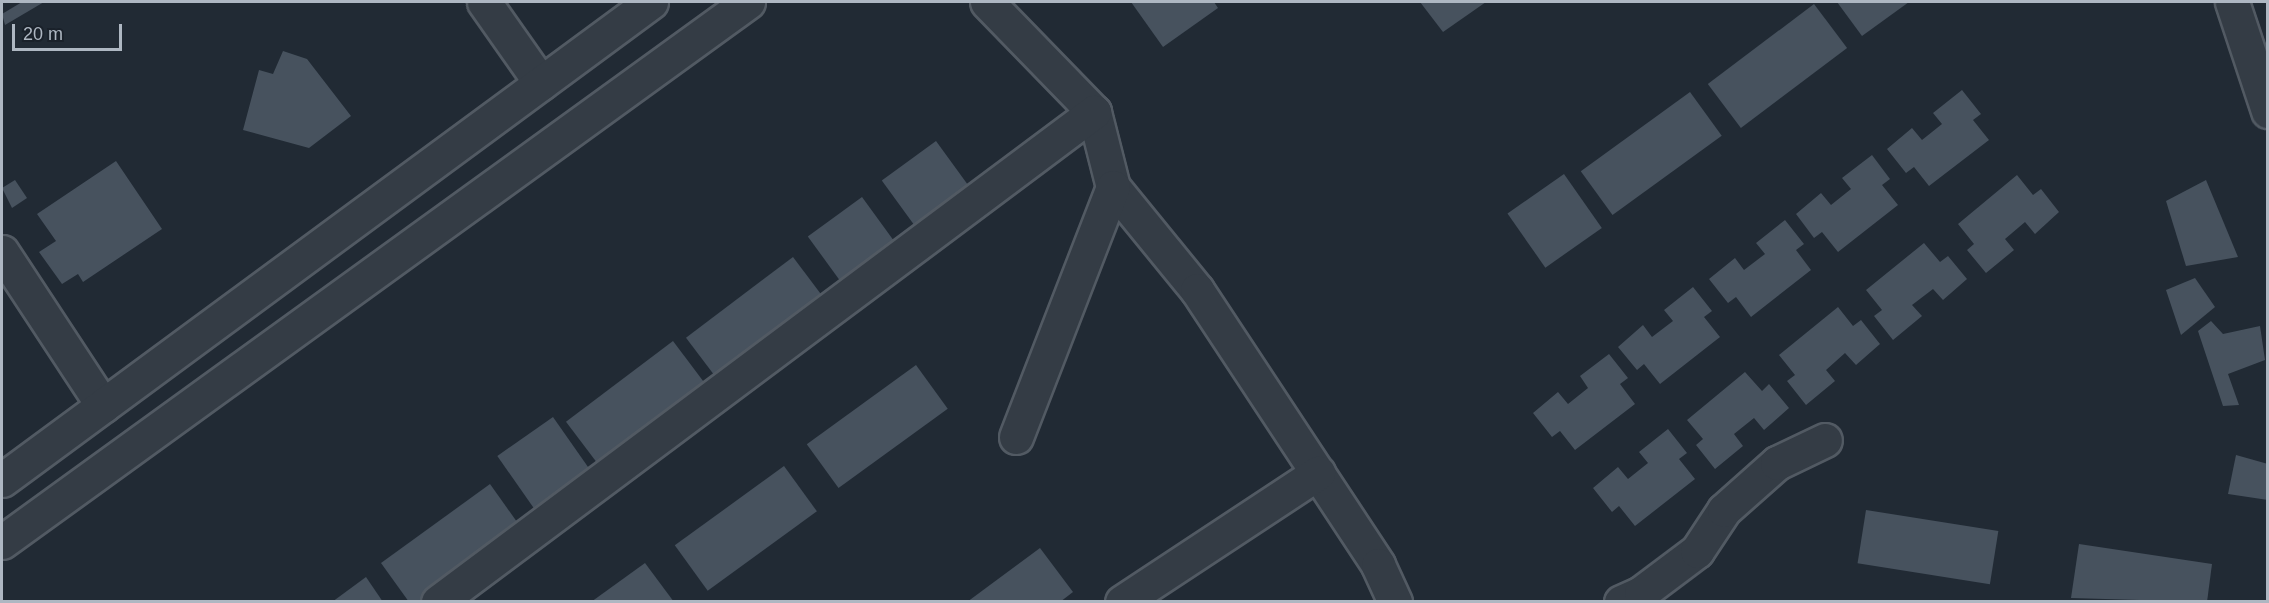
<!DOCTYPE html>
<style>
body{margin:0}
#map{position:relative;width:2269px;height:603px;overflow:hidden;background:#212a34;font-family:Helvetica,sans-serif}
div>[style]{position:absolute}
.building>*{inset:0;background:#47525e;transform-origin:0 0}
.roads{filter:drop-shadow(2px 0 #525a63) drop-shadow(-2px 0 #525a63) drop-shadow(0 2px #525a63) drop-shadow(0 -2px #525a63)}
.minor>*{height:33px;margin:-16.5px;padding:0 16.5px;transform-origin:16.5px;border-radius:16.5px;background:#343c45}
.tertiary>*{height:33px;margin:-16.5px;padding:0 16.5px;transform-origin:16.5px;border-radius:16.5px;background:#343c45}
span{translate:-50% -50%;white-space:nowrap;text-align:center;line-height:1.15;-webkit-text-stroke:4.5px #1a212a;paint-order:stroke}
.frame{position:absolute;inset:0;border:3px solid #aeb7c2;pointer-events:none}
.scale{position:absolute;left:12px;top:24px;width:110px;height:27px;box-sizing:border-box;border:3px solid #aeb7c2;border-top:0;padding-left:8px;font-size:18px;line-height:21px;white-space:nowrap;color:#aeb7c2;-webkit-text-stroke:4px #1a212a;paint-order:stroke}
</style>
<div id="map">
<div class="building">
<div style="clip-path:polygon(22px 2px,44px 2px,5px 25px,2px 14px)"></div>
<div style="clip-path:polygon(1131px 2px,1214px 2px,1218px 8px,1163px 47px)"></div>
<div style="clip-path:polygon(1420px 2px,1486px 2px,1443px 32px)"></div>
<div style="clip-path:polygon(1837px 2px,1909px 2px,1862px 36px)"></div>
<div style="left:1814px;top:4px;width:55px;height:133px;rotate:53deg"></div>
<div style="clip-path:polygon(283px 51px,307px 59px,351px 116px,309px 148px,243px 130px,259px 70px,273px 74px)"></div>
<div style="clip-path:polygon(1962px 90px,1981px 114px,1973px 120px,1989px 140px,1929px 186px,1914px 167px,1906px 173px,1887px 149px,1912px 128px,1922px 140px,1942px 124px,1933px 113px)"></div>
<div style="left:1690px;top:92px;width:54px;height:135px;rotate:54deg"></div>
<div style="left:936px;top:141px;width:65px;height:67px;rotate:54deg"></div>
<div style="clip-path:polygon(1872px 155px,1890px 179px,1882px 185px,1898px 205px,1838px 252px,1822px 232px,1814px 238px,1796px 214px,1821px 193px,1831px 205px,1851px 189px,1842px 178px)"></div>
<div style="clip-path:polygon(116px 161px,162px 229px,83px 282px,78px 274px,62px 284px,39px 252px,56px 241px,37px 214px)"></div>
<div style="left:1564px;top:174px;width:66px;height:69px;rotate:55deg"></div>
<div style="clip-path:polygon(2017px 175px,2033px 195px,2041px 189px,2059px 212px,2035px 234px,2025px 222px,2005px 239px,2014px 250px,1986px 273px,1967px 250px,1974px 244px,1958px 224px)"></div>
<div style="clip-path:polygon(15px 180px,27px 198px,12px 208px,2px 188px)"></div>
<div style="clip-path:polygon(2206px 180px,2238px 257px,2186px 266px,2166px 201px)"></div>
<div style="left:862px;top:197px;width:65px;height:67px;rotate:54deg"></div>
<div style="clip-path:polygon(1785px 220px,1804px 244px,1796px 250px,1811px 270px,1751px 317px,1736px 297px,1728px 303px,1709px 279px,1735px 258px,1744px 270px,1765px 254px,1756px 243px)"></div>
<div style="clip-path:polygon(1924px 243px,1940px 262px,1948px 256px,1967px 279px,1943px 300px,1933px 289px,1912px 305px,1922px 316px,1893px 340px,1874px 316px,1882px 310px,1866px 290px)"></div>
<div style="left:793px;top:257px;width:55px;height:134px;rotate:53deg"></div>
<div style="clip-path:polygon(2195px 278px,2215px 307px,2181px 335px,2166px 290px)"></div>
<div style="clip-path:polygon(1693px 287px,1712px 311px,1704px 317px,1720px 337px,1660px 384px,1644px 364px,1637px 370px,1618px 347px,1643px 325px,1652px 337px,1673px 321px,1664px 310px)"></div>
<div style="clip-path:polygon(1838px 307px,1853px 326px,1861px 320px,1880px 344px,1856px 365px,1845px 353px,1826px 370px,1835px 381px,1806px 405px,1787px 381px,1795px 375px,1779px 355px)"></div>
<div style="clip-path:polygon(2211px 321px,2223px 334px,2260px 326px,2265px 360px,2228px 374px,2239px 405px,2223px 406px,2198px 331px)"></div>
<div style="left:673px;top:341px;width:55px;height:134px;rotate:53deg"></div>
<div style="clip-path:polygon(1609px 354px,1628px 378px,1620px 384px,1635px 404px,1575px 450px,1560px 431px,1552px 437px,1533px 413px,1558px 392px,1568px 404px,1588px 388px,1580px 376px)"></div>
<div style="left:916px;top:365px;width:54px;height:135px;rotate:54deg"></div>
<div style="clip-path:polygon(1745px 372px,1762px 391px,1769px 384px,1789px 408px,1764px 430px,1754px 418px,1734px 434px,1743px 446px,1715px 469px,1696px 445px,1703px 439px,1687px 420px)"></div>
<div style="left:553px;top:417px;width:66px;height:68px;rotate:55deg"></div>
<div style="clip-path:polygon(1668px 429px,1687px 453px,1679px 459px,1695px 479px,1635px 526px,1619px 506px,1612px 512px,1593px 488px,1618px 467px,1628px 479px,1648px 463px,1639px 452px)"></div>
<div style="clip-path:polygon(2236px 455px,2268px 464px,2268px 500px,2228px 494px)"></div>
<div style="left:784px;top:466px;width:56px;height:135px;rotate:54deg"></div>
<div style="clip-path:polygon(490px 484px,522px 529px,422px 602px,409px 602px,381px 563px)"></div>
<div style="left:1866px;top:510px;width:134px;height:54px;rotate:9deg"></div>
<div style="clip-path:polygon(2079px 544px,2212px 564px,2207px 602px,2071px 598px)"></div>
<div style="clip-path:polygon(1040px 548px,1073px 592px,1060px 602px,967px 602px)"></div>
<div style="clip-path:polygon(645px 563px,674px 602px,591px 602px)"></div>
<div style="clip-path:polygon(366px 577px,383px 602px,332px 602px)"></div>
</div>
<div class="roads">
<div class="minor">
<div style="left:484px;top:2px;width:99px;rotate:54.9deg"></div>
<div style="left:987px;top:2px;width:153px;rotate:45.8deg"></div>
<div style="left:1094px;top:112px;width:77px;rotate:75.8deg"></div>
<div style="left:1113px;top:187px;width:133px;rotate:50.8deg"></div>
<div style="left:1197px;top:290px;width:329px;rotate:56.6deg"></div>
<div style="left:1378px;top:565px;width:41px;rotate:65.3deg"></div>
<div style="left:2232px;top:2px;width:115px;rotate:71.7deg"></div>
<div style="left:2px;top:252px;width:184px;rotate:56.7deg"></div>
<div style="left:1016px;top:437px;width:268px;rotate:-68.8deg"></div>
<div style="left:438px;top:602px;width:819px;rotate:-36.76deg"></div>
<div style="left:1122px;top:602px;width:235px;rotate:-33.4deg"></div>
<div style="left:1621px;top:602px;width:22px;rotate:-24deg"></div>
<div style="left:1641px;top:593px;width:70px;rotate:-36.9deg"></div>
<div style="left:1697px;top:551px;width:49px;rotate:-56.6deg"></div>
<div style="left:1724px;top:510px;width:71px;rotate:-41.6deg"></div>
<div style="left:1777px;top:463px;width:53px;rotate:-25.6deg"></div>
</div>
<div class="tertiary">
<div style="left:2px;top:480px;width:806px;rotate:-36.37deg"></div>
<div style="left:2px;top:542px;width:921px;rotate:-35.9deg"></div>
</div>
</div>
<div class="frame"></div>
<div class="scale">20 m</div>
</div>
